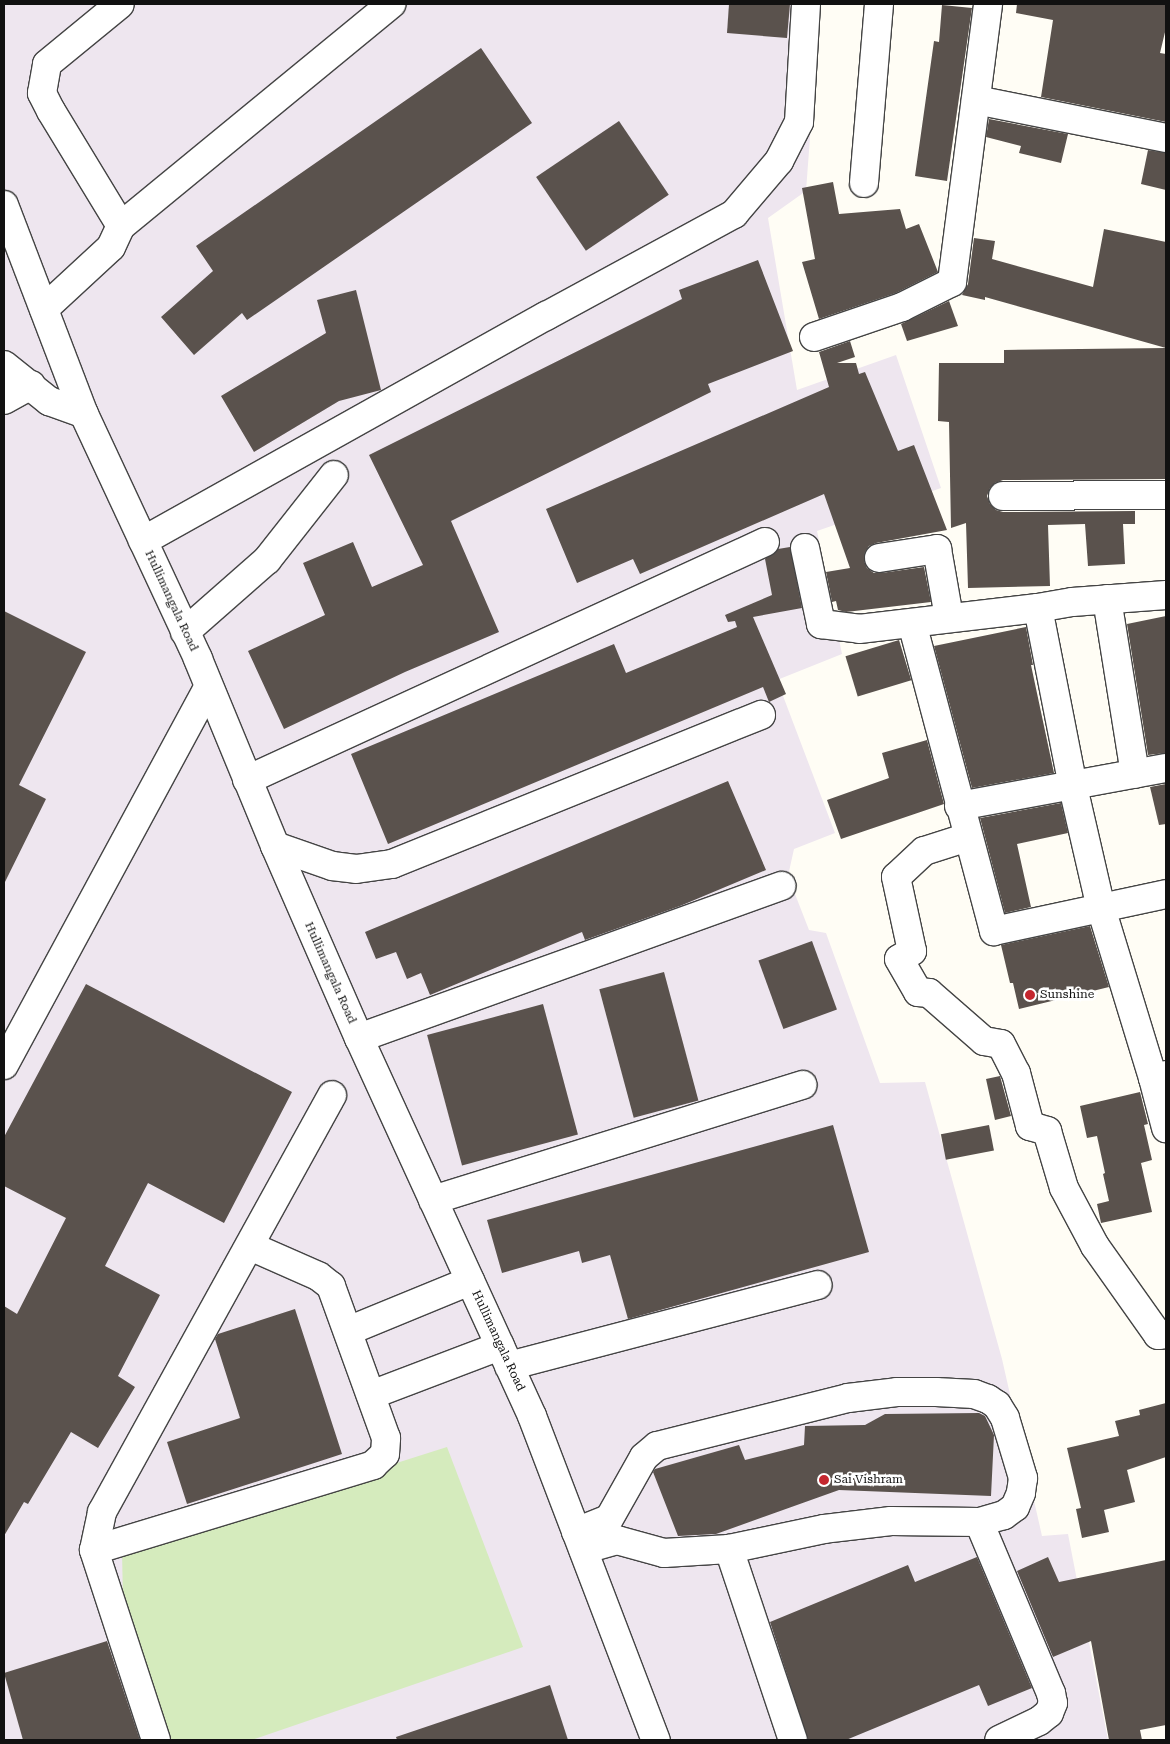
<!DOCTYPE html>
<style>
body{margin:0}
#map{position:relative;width:1170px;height:1744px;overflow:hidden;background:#fffdf5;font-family:"Roboto Serif",serif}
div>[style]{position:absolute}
.industrial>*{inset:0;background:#eee6ef}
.green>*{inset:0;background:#d5ebbd}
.building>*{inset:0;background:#5a524d;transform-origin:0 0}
.roads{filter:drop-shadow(1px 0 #444) drop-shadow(-1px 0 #444) drop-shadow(0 1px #444) drop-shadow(0 -1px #444)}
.minor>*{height:28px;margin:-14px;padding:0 14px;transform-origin:14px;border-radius:14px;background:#fff}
.dots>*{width:14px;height:14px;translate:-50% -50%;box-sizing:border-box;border:2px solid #fff;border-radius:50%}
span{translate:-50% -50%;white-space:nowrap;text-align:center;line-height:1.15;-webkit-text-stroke:5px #fff;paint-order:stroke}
.street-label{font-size:12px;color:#111}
.poi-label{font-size:12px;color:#111}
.left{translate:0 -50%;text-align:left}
.frame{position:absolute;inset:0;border:5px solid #111;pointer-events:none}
</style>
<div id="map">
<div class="industrial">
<div style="clip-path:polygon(4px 4px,820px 4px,806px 191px,768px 218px,797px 390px,896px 355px,941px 488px,817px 531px,842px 654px,777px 680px,835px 833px,794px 849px,788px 876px,809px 930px,826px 933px,880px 1083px,925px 1082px,1002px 1359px,1042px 1536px,1068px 1534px,1108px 1740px,4px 1740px)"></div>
</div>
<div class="green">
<div style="clip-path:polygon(447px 1447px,523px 1647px,252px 1740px,171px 1740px,123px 1602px,122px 1550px)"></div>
</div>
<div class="building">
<div style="clip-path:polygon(729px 4px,790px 4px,787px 38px,727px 33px)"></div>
<div style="clip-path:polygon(1017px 4px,1166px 4px,1166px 28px,1160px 53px,1166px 54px,1166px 122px,1041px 97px,1053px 20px,1016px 13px)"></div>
<div style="clip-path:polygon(942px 5px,972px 8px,947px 181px,915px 176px,934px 41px,939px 42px)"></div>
<div style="clip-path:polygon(481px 48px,532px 123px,247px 320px,242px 313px,194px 355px,161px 317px,213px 271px,196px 246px)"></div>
<div style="clip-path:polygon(989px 119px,1068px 134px,1061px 163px,1019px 153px,1021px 146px,986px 137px)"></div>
<div style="left:619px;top:121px;width:89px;height:100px;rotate:56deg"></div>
<div style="clip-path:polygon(1148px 150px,1166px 153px,1166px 190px,1141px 184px)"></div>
<div style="clip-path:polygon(833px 182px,839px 214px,900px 209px,906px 229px,919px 224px,938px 272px,896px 293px,819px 319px,802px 262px,815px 259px,802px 188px)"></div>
<div style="clip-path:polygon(1104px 229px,1166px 242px,1166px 348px,985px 297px,985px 300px,962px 295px,968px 284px,974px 238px,995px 241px,992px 259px,1093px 287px)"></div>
<div style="clip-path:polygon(758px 260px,793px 351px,708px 384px,711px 392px,451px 521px,499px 632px,405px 672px,284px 729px,248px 651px,325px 615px,303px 563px,353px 542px,372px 587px,423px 565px,369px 455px,682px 299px,679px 290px)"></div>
<div style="clip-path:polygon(356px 290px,381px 390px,339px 401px,254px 452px,221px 396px,326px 333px,317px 300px)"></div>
<div style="clip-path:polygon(949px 301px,958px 326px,907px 341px,901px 324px)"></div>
<div style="clip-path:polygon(850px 341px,855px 357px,837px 363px,856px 363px,859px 374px,865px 372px,898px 451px,914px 445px,947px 530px,876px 543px,869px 546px,865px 552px,864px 561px,867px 568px,874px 573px,881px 573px,924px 567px,931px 602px,846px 612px,838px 610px,836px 601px,832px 602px,826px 572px,850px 568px,824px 494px,640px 574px,633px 559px,577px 583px,546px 509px,829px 387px,819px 352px)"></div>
<div style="clip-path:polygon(1166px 348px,1166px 479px,1003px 480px,995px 483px,990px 488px,987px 496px,990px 504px,996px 510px,1003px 512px,1135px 511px,1135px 524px,1123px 524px,1125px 564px,1088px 566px,1085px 524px,1048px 525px,1050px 586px,968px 588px,966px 523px,951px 528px,949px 422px,938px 421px,939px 363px,1004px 363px,1004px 350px)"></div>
<div style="clip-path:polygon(790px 547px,802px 608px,753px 617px,786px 694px,769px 702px,763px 687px,388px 844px,351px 754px,614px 644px,626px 673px,737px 627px,735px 621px,728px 622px,725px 615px,772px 595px,765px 559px,778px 549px)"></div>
<div style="clip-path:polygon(4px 611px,86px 652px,19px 785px,46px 799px,4px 884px)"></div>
<div style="clip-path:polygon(1166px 616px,1166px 753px,1148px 755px,1127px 624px)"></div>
<div style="clip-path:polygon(1026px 627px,1033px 665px,1031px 665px,1054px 773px,972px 788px,934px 646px)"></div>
<div style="left:899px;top:640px;width:42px;height:56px;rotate:73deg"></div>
<div style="clip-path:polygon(927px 740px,944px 804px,841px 839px,827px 800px,889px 778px,882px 753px)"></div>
<div style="clip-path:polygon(728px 781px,766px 870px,680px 906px,585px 940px,582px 932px,430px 995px,421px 973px,407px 979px,396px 952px,376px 959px,365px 932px)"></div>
<div style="clip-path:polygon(1166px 784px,1166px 824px,1159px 825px,1150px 787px)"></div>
<div style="clip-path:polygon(1061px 803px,1068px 833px,1017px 844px,1031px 907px,1005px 913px,980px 818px)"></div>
<div style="clip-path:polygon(1090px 926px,1109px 987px,1019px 1009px,1013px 983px,1010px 983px,1001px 945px)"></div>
<div style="left:812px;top:941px;width:73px;height:57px;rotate:70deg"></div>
<div style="left:664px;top:972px;width:133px;height:67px;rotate:75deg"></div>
<div style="clip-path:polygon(86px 984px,292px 1092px,224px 1223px,148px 1183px,105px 1266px,160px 1295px,118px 1376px,135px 1387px,98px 1448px,71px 1432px,28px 1504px,24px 1502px,4px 1536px,4px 1306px,17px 1314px,66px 1218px,4px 1186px,4px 1137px)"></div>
<div style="left:543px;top:1004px;width:135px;height:120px;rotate:75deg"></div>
<div style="clip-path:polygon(1000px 1076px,1011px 1116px,995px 1120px,986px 1079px)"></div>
<div style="clip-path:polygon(1140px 1092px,1148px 1124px,1144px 1125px,1152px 1160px,1141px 1163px,1152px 1212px,1101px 1223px,1097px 1204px,1109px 1201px,1103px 1174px,1105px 1173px,1097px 1136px,1087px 1138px,1080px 1106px)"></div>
<div style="clip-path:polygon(833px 1125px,869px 1252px,628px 1319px,610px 1255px,582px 1263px,579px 1251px,502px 1273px,487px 1220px)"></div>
<div style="left:989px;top:1125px;width:26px;height:49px;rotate:79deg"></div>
<div style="clip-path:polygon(295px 1309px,342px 1454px,187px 1504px,167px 1442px,240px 1418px,215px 1339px,218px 1334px)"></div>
<div style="clip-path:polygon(1166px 1403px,1166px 1457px,1127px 1470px,1135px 1502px,1104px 1510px,1109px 1532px,1082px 1538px,1076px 1509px,1081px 1508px,1067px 1448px,1119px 1436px,1115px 1421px,1140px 1415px,1139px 1410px)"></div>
<div style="clip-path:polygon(979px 1413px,985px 1416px,994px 1435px,991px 1496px,839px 1490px,716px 1534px,678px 1536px,653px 1472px,655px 1469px,739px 1445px,745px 1460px,804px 1445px,805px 1426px,865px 1425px,885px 1414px)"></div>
<div style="clip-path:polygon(977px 1557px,1032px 1688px,988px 1706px,979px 1685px,846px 1740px,808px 1740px,770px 1622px,908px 1565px,915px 1582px)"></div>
<div style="clip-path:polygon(1048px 1557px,1059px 1582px,1166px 1560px,1166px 1725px,1140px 1730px,1142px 1740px,1109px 1740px,1091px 1641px,1053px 1657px,1017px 1571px)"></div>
<div style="clip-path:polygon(107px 1641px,140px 1740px,23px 1740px,4px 1673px)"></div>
<div style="clip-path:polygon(550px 1685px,568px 1740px,397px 1740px,396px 1737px)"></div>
</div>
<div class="roads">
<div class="minor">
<div style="left:976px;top:100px;width:194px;rotate:11.3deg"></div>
<div style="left:864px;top:183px;width:180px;rotate:-85.2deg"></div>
<div style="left:4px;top:205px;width:224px;rotate:69.1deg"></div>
<div style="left:84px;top:414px;width:270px;rotate:65deg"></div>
<div style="left:198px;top:659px;width:202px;rotate:67.6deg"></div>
<div style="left:275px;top:846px;width:210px;rotate:66.4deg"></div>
<div style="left:359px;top:1038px;width:416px;rotate:65.4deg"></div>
<div style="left:532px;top:1416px;width:347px;rotate:69.1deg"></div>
<div style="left:121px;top:226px;width:350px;rotate:-39.4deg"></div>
<div style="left:44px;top:309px;width:91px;rotate:-42.8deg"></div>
<div style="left:111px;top:247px;width:23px;rotate:-65deg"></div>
<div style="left:121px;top:226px;width:135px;rotate:-121.3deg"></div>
<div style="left:51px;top:111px;width:20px;rotate:-117deg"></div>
<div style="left:42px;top:93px;width:29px;rotate:-80deg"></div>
<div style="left:47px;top:64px;width:94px;rotate:-39.4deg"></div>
<div style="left:814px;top:337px;width:93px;rotate:-18.8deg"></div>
<div style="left:902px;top:307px;width:56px;rotate:-26.6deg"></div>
<div style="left:952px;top:282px;width:280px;rotate:-82.6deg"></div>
<div style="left:4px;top:365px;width:58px;rotate:38.7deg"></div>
<div style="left:49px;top:401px;width:37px;rotate:20deg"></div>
<div style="left:4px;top:400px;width:31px;rotate:-29deg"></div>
<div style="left:1003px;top:496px;width:163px;rotate:-0.4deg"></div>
<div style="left:143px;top:541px;width:462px;rotate:-29.2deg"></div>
<div style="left:546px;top:316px;width:214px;rotate:-28.5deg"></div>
<div style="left:734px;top:214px;width:70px;rotate:-49.7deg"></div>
<div style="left:779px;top:161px;width:44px;rotate:-62.9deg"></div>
<div style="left:799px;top:122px;width:118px;rotate:-86.6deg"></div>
<div style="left:805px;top:548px;width:78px;rotate:78.1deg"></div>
<div style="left:821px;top:624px;width:38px;rotate:7deg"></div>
<div style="left:859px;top:629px;width:180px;rotate:-6.7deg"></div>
<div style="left:879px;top:558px;width:59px;rotate:-8.8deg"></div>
<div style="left:937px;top:549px;width:69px;rotate:80deg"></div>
<div style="left:1166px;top:595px;width:94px;rotate:175.7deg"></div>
<div style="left:1072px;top:602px;width:35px;rotate:170deg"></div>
<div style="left:1038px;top:608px;width:182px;rotate:78.9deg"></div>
<div style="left:1073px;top:787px;width:124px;rotate:77deg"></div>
<div style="left:1101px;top:908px;width:178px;rotate:73deg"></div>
<div style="left:1153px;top:1078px;width:13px;rotate:-13deg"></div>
<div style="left:1107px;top:599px;width:177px;rotate:80.9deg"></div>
<div style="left:912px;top:623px;width:319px;rotate:75.1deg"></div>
<div style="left:994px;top:931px;width:176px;rotate:-12.1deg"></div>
<div style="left:185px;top:632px;width:109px;rotate:-41.3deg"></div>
<div style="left:267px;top:560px;width:108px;rotate:-51.8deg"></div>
<div style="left:247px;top:780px;width:570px;rotate:-24.68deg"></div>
<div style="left:959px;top:806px;width:210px;rotate:-10.4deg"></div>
<div style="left:968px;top:837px;width:46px;rotate:162.3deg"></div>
<div style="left:924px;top:851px;width:38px;rotate:137deg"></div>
<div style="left:896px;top:877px;width:76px;rotate:77.8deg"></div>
<div style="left:912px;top:951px;width:15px;rotate:148deg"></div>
<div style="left:899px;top:959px;width:38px;rotate:60deg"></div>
<div style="left:918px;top:992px;width:11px;rotate:5deg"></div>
<div style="left:929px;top:993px;width:73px;rotate:41.1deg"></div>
<div style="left:984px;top:1041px;width:17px;rotate:10deg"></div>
<div style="left:1001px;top:1044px;width:33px;rotate:63deg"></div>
<div style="left:1016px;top:1073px;width:55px;rotate:75.2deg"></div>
<div style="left:1030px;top:1126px;width:18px;rotate:16deg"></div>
<div style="left:1047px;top:1131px;width:59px;rotate:73.4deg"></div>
<div style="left:1064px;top:1188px;width:66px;rotate:61.9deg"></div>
<div style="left:1095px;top:1246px;width:109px;rotate:54.7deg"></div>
<div style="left:1158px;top:1335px;width:8px;rotate:-7deg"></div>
<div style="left:275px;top:846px;width:60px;rotate:19.3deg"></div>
<div style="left:332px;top:866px;width:24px;rotate:7deg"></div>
<div style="left:356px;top:869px;width:36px;rotate:-8deg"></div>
<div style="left:392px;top:864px;width:398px;rotate:-22deg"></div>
<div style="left:359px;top:1038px;width:449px;rotate:-19.8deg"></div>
<div style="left:4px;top:1065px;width:429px;rotate:-61.6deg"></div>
<div style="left:1153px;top:1078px;width:52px;rotate:75.4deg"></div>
<div style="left:433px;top:1200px;width:387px;rotate:-17.3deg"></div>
<div style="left:348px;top:1331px;width:132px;rotate:-22.3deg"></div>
<div style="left:509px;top:1366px;width:319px;rotate:-14.7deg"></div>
<div style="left:371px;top:1395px;width:138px;rotate:-20.8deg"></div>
<div style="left:979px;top:1522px;width:186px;rotate:67.2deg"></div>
<div style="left:1051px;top:1693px;width:10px;rotate:79deg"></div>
<div style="left:1053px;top:1703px;width:11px;rotate:112deg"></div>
<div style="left:1049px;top:1713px;width:13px;rotate:141deg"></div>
<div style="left:1039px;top:1721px;width:44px;rotate:154.6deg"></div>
<div style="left:576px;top:1532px;width:35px;rotate:-22deg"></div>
<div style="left:609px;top:1519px;width:71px;rotate:-60.6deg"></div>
<div style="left:644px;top:1457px;width:17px;rotate:-40deg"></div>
<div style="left:657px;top:1446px;width:197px;rotate:-14.1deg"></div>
<div style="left:848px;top:1398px;width:49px;rotate:-7deg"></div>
<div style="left:897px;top:1392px;width:39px"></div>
<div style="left:936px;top:1392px;width:38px;rotate:3deg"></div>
<div style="left:974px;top:1394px;width:15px;rotate:20deg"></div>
<div style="left:988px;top:1399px;width:11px;rotate:34deg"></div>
<div style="left:997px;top:1405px;width:15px;rotate:58deg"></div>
<div style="left:1005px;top:1418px;width:63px;rotate:73.3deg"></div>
<div style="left:1023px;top:1478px;width:15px;rotate:98deg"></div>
<div style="left:1021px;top:1493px;width:15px;rotate:113deg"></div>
<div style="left:1015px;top:1507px;width:14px;rotate:144deg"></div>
<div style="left:1004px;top:1515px;width:26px;rotate:164deg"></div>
<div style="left:979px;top:1522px;width:88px;rotate:-179.3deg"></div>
<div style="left:891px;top:1521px;width:67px;rotate:173.2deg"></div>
<div style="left:824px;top:1529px;width:97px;rotate:168.1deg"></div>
<div style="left:729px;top:1549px;width:65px;rotate:176.5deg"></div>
<div style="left:664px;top:1553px;width:49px;rotate:-164.5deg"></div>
<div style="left:617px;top:1540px;width:35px;rotate:164deg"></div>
<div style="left:729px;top:1549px;width:201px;rotate:71.5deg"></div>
<div style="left:94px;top:1550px;width:292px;rotate:-16.9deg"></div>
<div style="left:373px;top:1465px;width:16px;rotate:-43deg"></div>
<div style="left:385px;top:1454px;width:16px;rotate:-86deg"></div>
<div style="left:386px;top:1438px;width:162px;rotate:-109.9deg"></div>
<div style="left:331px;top:1286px;width:16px;rotate:-142deg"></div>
<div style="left:318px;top:1276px;width:74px;rotate:-156.2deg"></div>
<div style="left:156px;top:1740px;width:200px;rotate:-108.1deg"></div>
<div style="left:94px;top:1550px;width:39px;rotate:-78deg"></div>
<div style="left:102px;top:1512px;width:476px;rotate:-61.1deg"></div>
</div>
</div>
<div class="dots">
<div style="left:1030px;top:995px;background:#c4262e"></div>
<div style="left:824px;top:1480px;background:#c4262e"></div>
</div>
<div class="street-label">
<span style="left:171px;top:601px;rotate:65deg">Hullimangala Road</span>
<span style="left:330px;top:973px;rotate:66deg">Hullimangala Road</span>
<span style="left:498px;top:1341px;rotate:65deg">Hullimangala Road</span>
</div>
<div class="poi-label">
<span class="left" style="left:1040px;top:995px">Sunshine</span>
<span class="left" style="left:834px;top:1480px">Sai Vishram</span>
</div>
<div class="frame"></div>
</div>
